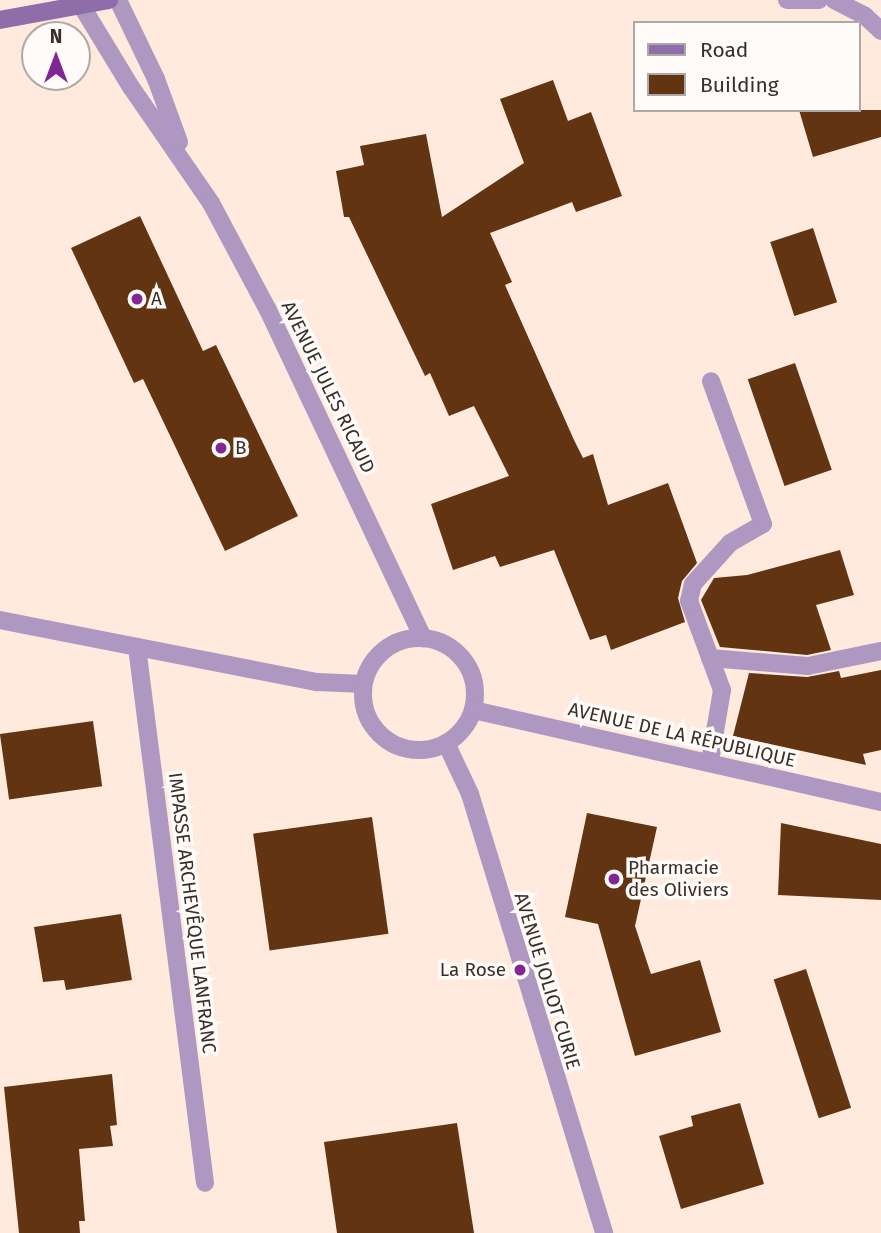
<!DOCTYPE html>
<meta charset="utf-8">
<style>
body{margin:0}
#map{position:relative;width:881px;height:1233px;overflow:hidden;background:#ffeadd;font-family:"Fira Sans",sans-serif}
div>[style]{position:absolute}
.building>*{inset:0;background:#623412;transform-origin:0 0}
.service>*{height:18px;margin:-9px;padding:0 9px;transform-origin:9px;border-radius:9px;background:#ae97c0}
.minor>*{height:18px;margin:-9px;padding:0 9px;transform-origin:9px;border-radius:9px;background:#ae97c0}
.tertiary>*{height:18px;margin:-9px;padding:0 9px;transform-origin:9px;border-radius:9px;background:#ae97c0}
.tertiary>.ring{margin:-9px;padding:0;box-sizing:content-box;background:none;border:18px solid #ae97c0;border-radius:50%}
.secondary>*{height:18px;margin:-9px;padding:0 9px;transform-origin:9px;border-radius:9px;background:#8e6da8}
.dots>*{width:19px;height:19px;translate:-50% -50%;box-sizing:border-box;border:4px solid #fffbf8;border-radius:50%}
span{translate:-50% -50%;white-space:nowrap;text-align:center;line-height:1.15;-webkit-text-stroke:7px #fffbf8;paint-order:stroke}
.poi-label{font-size:19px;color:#372f2a}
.left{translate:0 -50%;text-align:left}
.right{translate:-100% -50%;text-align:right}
.street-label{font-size:19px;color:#372f2a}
.legend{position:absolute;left:633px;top:21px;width:228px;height:91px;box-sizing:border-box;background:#fffbf8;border:2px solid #afa9a6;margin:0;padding:9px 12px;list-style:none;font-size:21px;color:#372f2a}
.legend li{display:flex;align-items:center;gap:14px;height:35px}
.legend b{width:35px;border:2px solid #afa9a6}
.north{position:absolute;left:21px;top:21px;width:70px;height:70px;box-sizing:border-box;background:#fffbf8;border:2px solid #afa9a6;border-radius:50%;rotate:0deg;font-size:19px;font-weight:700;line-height:28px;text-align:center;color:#372f2a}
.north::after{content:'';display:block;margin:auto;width:24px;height:32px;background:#812692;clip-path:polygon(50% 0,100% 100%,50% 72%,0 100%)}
</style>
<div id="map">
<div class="building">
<div style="clip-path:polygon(553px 80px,568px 121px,591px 112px,622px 196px,576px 212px,572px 202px,490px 233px,512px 282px,505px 285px,574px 440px,583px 458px,593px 454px,608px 505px,668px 483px,697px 563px,682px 581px,678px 598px,685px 622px,611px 650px,606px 635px,590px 640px,554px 550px,500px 567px,495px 556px,453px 570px,431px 504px,509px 476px,474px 406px,449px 416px,430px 373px,425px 376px,349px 217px,344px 217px,336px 171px,364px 165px,360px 146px,426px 134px,442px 217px,524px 163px,500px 99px)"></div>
<div style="clip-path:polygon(799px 110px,881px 110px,881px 137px,813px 157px)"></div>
<div style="clip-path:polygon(140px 216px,203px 351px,216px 345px,298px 516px,225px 551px,143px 379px,134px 383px,71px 248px)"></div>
<div style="left:813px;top:228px;width:78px;height:45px;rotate:72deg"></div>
<div style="left:795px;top:363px;width:113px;height:50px;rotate:71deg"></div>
<div style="clip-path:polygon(840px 550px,854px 595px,816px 605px,831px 650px,807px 655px,720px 647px,701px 600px,714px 578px,747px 575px)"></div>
<div style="clip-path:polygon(881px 670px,881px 750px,863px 754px,866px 765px,733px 736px,749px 673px,807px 677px,839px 671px,841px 678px)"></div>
<div style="left:93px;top:721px;width:66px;height:94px;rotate:82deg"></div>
<div style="clip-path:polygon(587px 813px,657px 827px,635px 926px,651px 974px,700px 960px,721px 1032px,635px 1056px,598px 924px,565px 917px)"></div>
<div style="left:372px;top:817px;width:118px;height:120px;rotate:82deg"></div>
<div style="clip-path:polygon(781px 823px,881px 844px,881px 900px,778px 895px)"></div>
<div style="clip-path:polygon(121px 914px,132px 980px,66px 990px,64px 980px,43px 982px,34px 927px)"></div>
<div style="left:806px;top:969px;width:146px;height:34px;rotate:72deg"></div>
<div style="clip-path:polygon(112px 1074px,117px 1125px,110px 1126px,113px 1146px,79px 1149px,85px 1221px,79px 1221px,80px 1233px,19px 1233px,4px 1087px)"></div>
<div style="clip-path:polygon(740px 1103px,764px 1184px,681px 1209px,659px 1136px,693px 1126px,691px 1116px)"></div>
<div style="clip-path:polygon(457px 1123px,474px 1233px,337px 1233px,324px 1142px)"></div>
</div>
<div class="service">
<div style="left:787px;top:0;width:32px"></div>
<div style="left:834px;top:0;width:35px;rotate:27deg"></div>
<div style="left:865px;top:16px;width:22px;rotate:43deg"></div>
<div style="left:710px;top:658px;width:98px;rotate:4.7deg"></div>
<div style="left:808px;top:666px;width:75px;rotate:-11.6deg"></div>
<div style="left:710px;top:761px;width:72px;rotate:-80.4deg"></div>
<div style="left:722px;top:690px;width:95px;rotate:-110.3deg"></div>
<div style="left:689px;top:601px;width:17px;rotate:-77deg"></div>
<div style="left:693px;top:584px;width:55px;rotate:-47.9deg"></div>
<div style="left:730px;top:543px;width:38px;rotate:-30deg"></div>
<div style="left:763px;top:524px;width:152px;rotate:-110deg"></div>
</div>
<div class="minor">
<div style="left:0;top:620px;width:323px;rotate:11.1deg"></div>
<div style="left:317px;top:682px;width:46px;rotate:2.5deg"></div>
<div style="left:137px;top:647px;width:540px;rotate:82.77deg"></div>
</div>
<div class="tertiary">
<div style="left:78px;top:0;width:102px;rotate:58.7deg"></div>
<div style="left:131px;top:87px;width:141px;rotate:55.4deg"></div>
<div style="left:211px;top:203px;width:121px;rotate:62deg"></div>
<div style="left:268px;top:310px;width:363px;rotate:64.7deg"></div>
<div style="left:118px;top:0;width:88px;rotate:64.3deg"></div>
<div style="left:156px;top:79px;width:67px;rotate:69.9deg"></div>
<div class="ring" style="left:363px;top:638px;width:94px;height:94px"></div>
<div style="left:473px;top:710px;width:418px;rotate:12.7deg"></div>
<div style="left:446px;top:743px;width:56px;rotate:64.8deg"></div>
<div style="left:470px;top:794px;width:459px;rotate:73deg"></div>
</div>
<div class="secondary">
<div style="left:0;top:20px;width:111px;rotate:-10.4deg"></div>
</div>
<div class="dots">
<div style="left:137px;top:299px;background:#812692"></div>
<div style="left:221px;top:448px;background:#812692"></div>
<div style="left:614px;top:879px;background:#812692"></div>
<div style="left:520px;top:970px;background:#812692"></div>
</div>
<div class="poi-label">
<span class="left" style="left:151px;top:299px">A</span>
<span class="left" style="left:235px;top:448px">B</span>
<span class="left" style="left:628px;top:879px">Pharmacie<br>des Oliviers</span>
<span class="right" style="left:506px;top:970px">La Rose</span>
</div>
<div class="street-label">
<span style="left:328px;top:387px;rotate:64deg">AVENUE JULES RICAUD</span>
<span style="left:682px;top:735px;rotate:13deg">AVENUE DE LA RÉPUBLIQUE</span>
<span style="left:192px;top:913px;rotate:83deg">IMPASSE ARCHEVÊQUE LANFRANC</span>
<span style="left:547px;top:981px;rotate:73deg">AVENUE JOLIOT CURIE</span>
</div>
<ul class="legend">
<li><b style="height:9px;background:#8e6da8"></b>Road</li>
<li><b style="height:19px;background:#623412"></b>Building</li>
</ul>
<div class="north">N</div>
</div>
